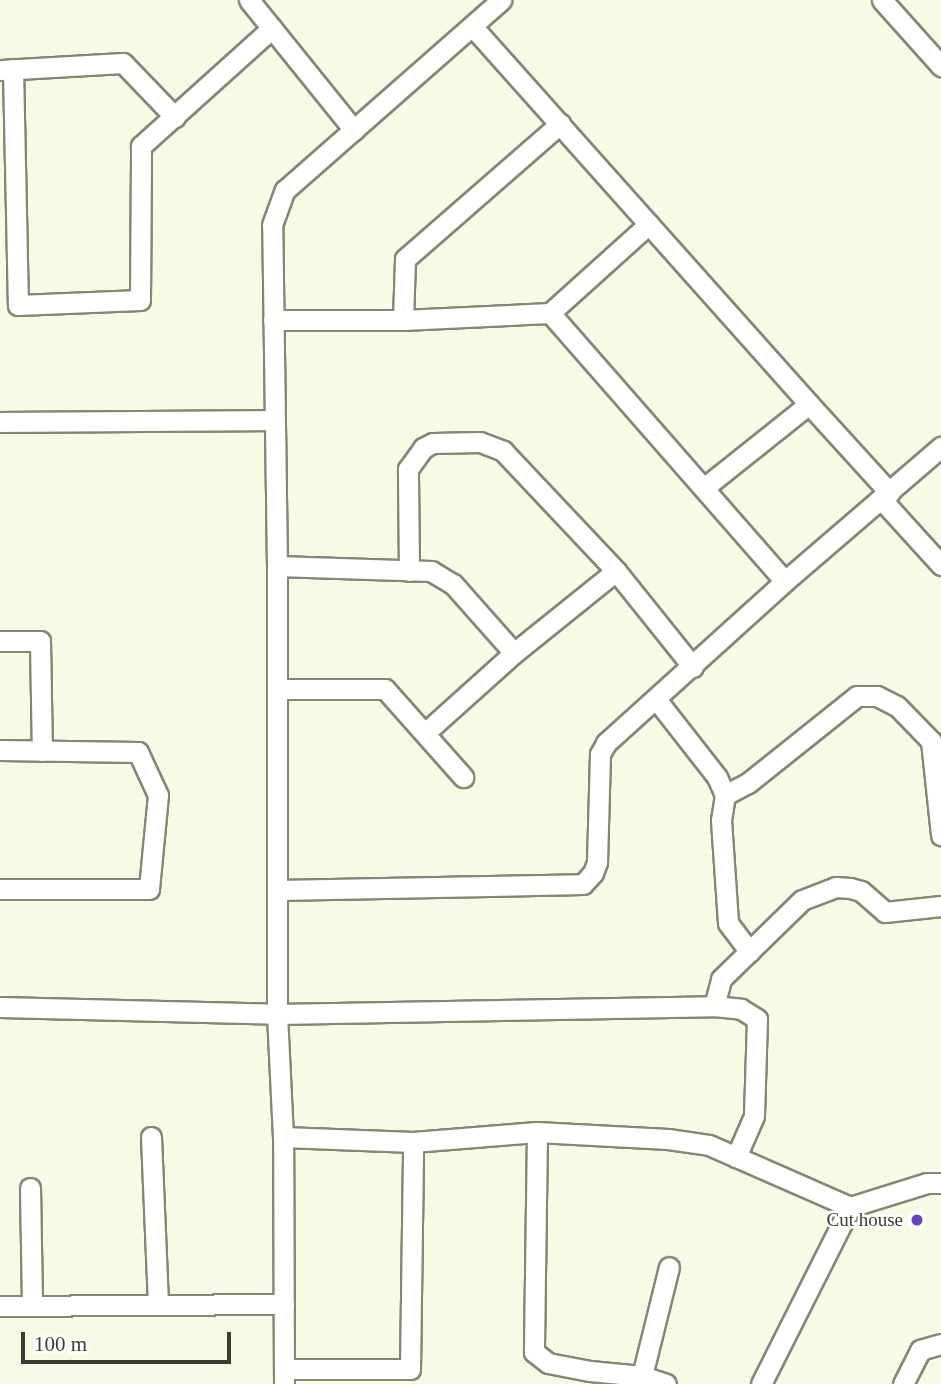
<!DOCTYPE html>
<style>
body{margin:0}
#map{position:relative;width:941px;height:1384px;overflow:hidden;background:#f6fbe6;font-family:"Times New Roman",serif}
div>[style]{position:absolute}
.roads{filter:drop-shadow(2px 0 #838875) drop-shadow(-2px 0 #838875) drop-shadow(0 2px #838875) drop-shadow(0 -2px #838875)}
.minor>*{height:19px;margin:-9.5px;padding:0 9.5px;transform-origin:9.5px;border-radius:9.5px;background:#fff}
.dots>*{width:19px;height:19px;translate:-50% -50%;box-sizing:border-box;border:4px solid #fff;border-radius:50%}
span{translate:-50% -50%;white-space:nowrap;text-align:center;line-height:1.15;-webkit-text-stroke:5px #fff;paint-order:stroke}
.poi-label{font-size:19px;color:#3a3c33}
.right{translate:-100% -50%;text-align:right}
.scale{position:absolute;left:21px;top:1332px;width:210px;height:32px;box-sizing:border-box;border:4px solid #3a3c33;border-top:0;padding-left:9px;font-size:21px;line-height:24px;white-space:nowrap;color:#3a3c33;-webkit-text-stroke:5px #fff;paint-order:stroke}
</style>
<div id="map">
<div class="roads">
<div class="minor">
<div style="left:249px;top:0;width:167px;rotate:51.1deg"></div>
<div style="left:882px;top:0;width:89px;rotate:48.2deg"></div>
<div style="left:472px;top:26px;width:506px;rotate:48.28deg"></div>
<div style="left:809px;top:404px;width:133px;rotate:141.4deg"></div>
<div style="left:13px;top:69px;width:236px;rotate:88.8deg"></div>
<div style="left:18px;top:305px;width:122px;rotate:-2.3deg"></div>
<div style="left:140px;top:300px;width:154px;rotate:-89.6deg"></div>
<div style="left:141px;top:146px;width:176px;rotate:-42deg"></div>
<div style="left:1px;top:70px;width:122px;rotate:-3.3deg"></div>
<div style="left:123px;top:63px;width:75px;rotate:46.1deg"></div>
<div style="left:550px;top:313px;width:133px;rotate:-42deg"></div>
<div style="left:273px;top:320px;width:130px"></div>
<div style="left:403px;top:320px;width:147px;rotate:-2.7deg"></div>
<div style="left:550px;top:313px;width:356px;rotate:48.8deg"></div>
<div style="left:403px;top:320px;width:61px;rotate:-88.1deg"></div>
<div style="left:405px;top:259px;width:206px;rotate:-41.1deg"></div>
<div style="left:809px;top:404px;width:120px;rotate:47.7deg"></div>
<div style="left:0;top:422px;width:274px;rotate:-0.4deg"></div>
<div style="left:882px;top:500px;width:88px;rotate:47.8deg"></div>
<div style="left:277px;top:566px;width:154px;rotate:1.9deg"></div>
<div style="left:431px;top:571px;width:26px;rotate:31deg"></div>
<div style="left:453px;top:584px;width:92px;rotate:48.5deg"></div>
<div style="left:409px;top:571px;width:102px;rotate:-90.6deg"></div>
<div style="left:408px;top:469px;width:26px;rotate:-54deg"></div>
<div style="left:423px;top:448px;width:11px;rotate:-27deg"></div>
<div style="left:433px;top:443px;width:47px;rotate:-1.2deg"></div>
<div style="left:480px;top:442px;width:25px;rotate:21deg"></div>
<div style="left:503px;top:451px;width:165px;rotate:46.7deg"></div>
<div style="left:0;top:641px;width:40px"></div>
<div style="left:40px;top:641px;width:110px;rotate:89deg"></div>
<div style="left:278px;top:689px;width:107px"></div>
<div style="left:385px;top:689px;width:118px;rotate:48.4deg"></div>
<div style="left:656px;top:699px;width:99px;rotate:52deg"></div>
<div style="left:717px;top:777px;width:20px;rotate:66deg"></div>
<div style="left:725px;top:795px;width:25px;rotate:99deg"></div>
<div style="left:721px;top:820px;width:103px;rotate:86.1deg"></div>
<div style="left:728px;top:923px;width:36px;rotate:53deg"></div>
<div style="left:426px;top:732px;width:118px;rotate:-41.9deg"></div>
<div style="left:514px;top:653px;width:131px;rotate:-38.8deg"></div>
<div style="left:616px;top:571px;width:123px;rotate:51.3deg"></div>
<div style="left:0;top:750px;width:138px;rotate:0.8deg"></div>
<div style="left:138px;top:752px;width:47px;rotate:65.1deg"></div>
<div style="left:158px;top:795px;width:94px;rotate:95.5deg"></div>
<div style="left:149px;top:889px;width:149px;rotate:180deg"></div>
<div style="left:725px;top:795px;width:26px;rotate:-28deg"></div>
<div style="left:748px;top:783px;width:139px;rotate:-38.6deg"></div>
<div style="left:857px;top:696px;width:20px"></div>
<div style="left:877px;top:696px;width:22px;rotate:27deg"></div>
<div style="left:897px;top:706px;width:49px;rotate:45.8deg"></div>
<div style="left:931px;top:741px;width:95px;rotate:83.9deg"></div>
<div style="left:277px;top:890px;width:306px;rotate:-1.1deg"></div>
<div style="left:583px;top:884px;width:15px;rotate:-48deg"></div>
<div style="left:593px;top:873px;width:12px;rotate:-70deg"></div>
<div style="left:597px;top:862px;width:108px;rotate:-88.4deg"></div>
<div style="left:600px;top:754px;width:13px;rotate:-61deg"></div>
<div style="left:606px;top:743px;width:241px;rotate:-42.1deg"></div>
<div style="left:785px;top:581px;width:206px;rotate:-40.7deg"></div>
<div style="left:714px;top:1006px;width:28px;rotate:-75deg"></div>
<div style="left:721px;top:979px;width:113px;rotate:-44.3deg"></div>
<div style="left:802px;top:900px;width:36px;rotate:-21deg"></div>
<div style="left:836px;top:887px;width:14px;rotate:4deg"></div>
<div style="left:850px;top:888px;width:11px;rotate:15deg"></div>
<div style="left:861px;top:891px;width:32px;rotate:41deg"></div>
<div style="left:885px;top:912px;width:56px;rotate:-6.1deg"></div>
<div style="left:0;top:1007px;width:277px;rotate:1.4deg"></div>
<div style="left:277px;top:1014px;width:437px;rotate:-1deg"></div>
<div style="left:714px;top:1006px;width:27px;rotate:6deg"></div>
<div style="left:741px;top:1009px;width:19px;rotate:32deg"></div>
<div style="left:757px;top:1019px;width:97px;rotate:91.8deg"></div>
<div style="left:754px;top:1116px;width:45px;rotate:113.7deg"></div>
<div style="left:537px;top:1132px;width:220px;rotate:90.8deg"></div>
<div style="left:534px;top:1352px;width:18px;rotate:38deg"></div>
<div style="left:548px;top:1363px;width:43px;rotate:10.8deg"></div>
<div style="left:590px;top:1371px;width:52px;rotate:5.5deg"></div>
<div style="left:642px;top:1376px;width:25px;rotate:18deg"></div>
<div style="left:151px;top:1137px;width:168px;rotate:87.6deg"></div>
<div style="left:283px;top:1137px;width:130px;rotate:2.2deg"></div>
<div style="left:413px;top:1142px;width:124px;rotate:-4.6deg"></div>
<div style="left:537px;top:1132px;width:131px;rotate:3.1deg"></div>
<div style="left:668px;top:1139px;width:41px;rotate:8.3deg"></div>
<div style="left:709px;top:1145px;width:154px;rotate:23.7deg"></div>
<div style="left:30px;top:1188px;width:118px;rotate:89deg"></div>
<div style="left:850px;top:1207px;width:81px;rotate:-17.3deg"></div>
<div style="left:927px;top:1183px;width:14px"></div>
<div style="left:0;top:1306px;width:284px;rotate:-0.4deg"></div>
<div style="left:284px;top:1369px;width:126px"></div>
<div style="left:410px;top:1369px;width:227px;rotate:-89.2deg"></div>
<div style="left:642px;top:1376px;width:112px;rotate:-76.1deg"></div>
<div style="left:284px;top:1384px;width:247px;rotate:-90.2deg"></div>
<div style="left:283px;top:1137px;width:123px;rotate:-92.8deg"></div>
<div style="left:277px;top:1014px;width:448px;rotate:-90deg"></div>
<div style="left:277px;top:566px;width:341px;rotate:-90.8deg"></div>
<div style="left:272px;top:225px;width:37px;rotate:-70deg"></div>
<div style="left:285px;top:190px;width:288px;rotate:-41.3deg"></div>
<div style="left:761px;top:1384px;width:198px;rotate:-63.3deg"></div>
<div style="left:903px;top:1384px;width:38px;rotate:-63deg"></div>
<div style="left:920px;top:1350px;width:22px;rotate:-16deg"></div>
</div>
</div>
<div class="dots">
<div style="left:917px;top:1220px;background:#6844bc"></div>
</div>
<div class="poi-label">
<span class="right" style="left:903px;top:1220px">Cut house</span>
</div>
<div class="scale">100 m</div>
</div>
